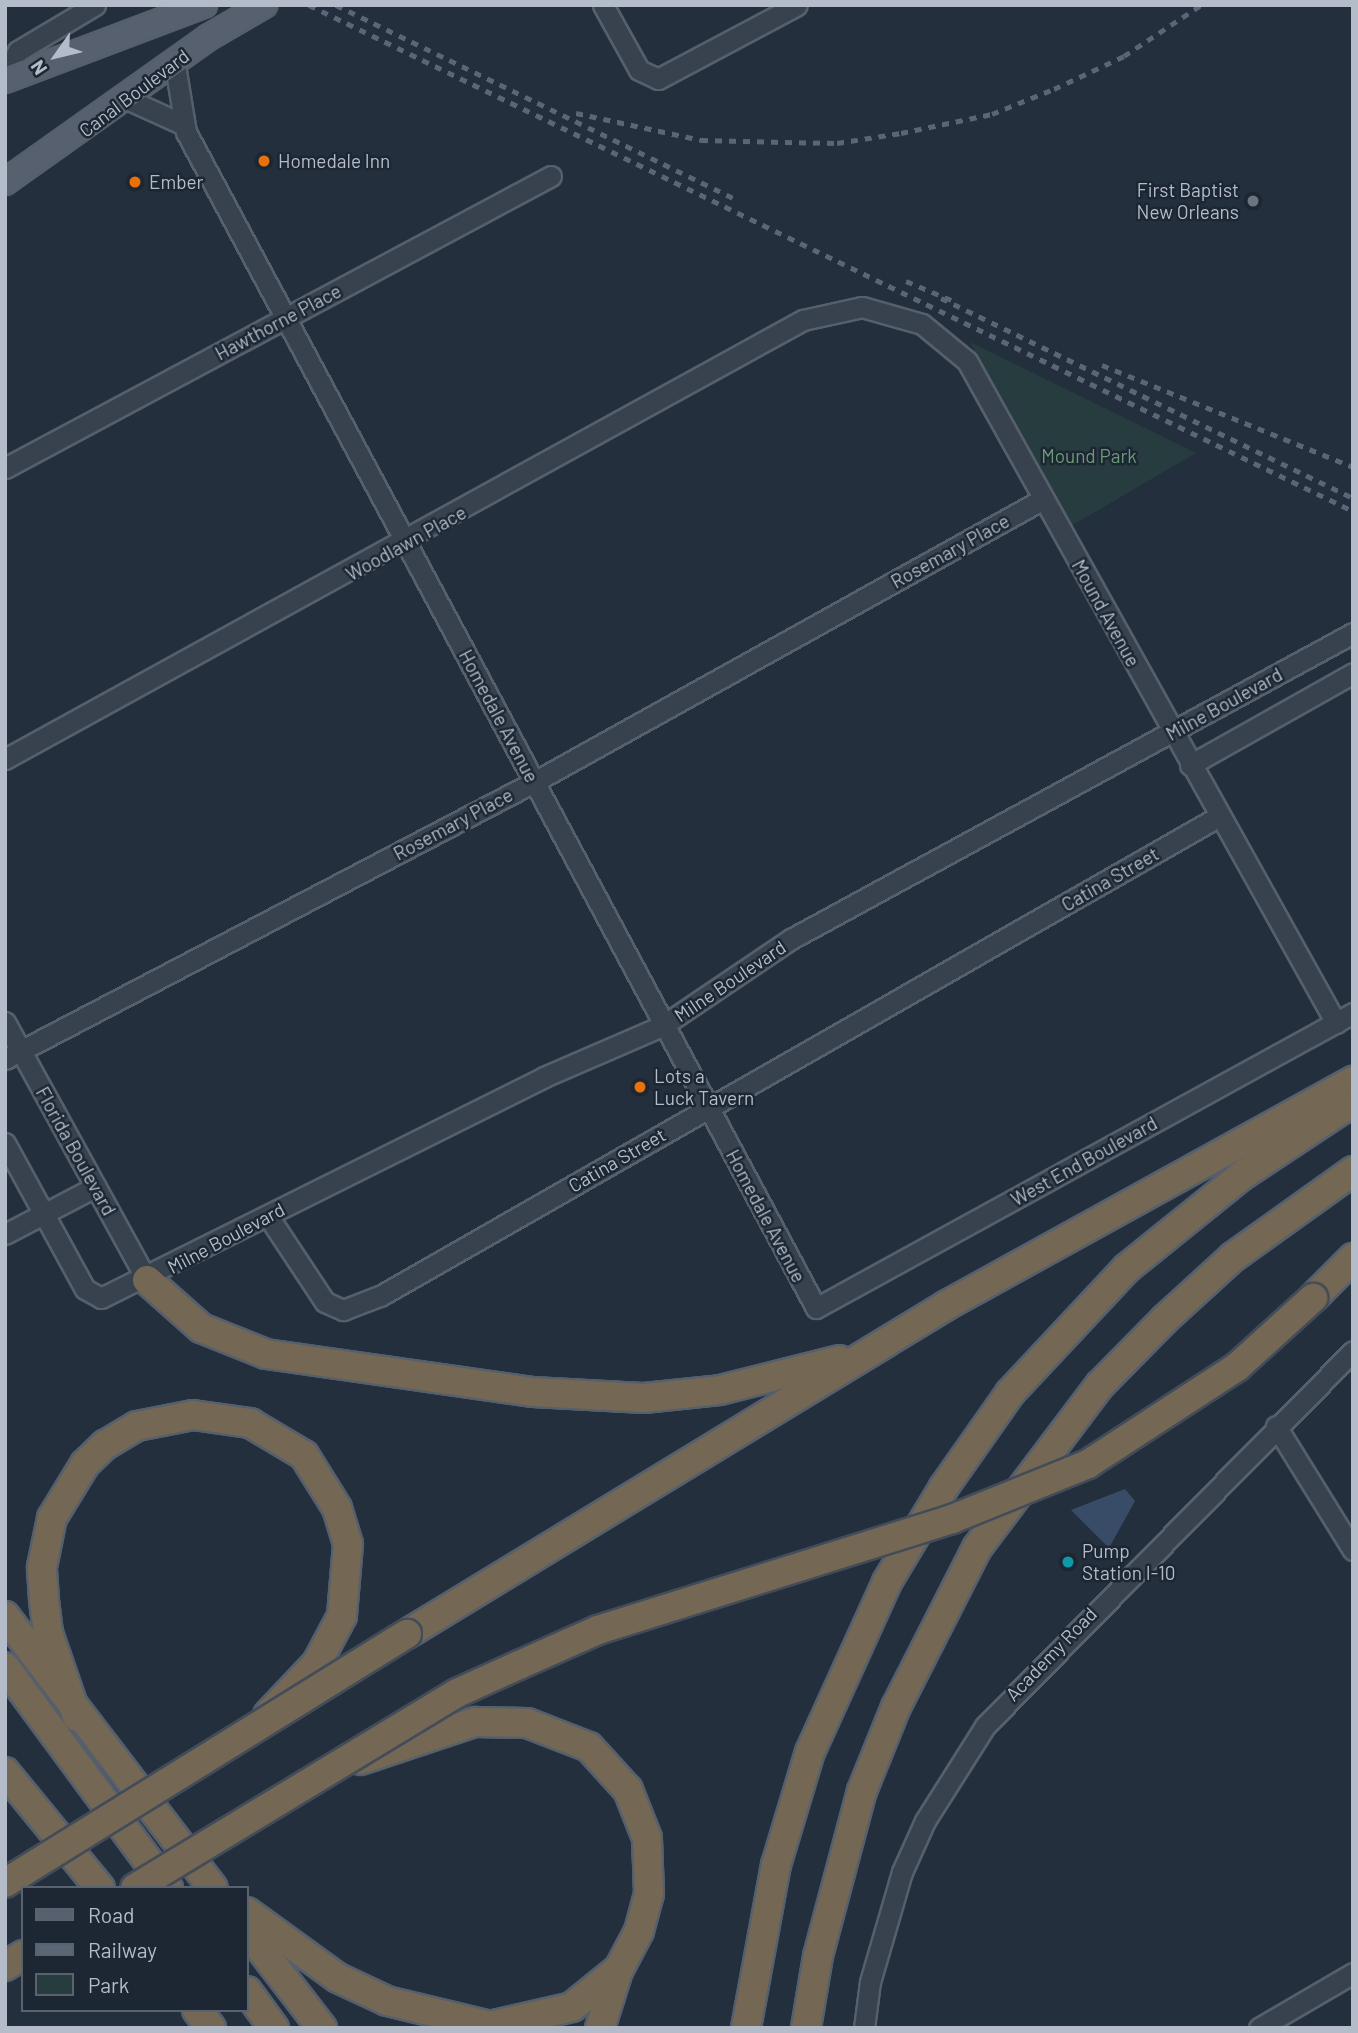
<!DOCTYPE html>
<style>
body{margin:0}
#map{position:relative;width:1358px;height:2033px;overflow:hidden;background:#242f3e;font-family:Barlow,sans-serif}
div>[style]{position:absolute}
.green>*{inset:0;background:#263c3f}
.water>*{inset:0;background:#394c67}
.roads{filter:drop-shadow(2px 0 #565f6c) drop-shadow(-2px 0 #565f6c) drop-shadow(0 2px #565f6c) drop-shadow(0 -2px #565f6c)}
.minor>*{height:19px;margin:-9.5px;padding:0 9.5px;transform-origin:9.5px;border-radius:9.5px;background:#38414e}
.major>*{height:24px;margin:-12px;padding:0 12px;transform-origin:12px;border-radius:12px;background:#56606e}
.highway>*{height:28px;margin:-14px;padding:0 14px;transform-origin:14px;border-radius:14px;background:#746855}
.rail>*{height:5px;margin-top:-2.5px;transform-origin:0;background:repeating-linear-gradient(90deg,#5a6575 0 7px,transparent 0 14px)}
.bridges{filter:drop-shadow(2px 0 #434c59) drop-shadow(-2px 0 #434c59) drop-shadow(0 2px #434c59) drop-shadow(0 -2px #434c59)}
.highway-bridge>*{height:28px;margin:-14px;padding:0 14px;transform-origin:14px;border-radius:14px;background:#746855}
.dots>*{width:19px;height:19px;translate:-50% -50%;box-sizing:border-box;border:4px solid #1d2633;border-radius:50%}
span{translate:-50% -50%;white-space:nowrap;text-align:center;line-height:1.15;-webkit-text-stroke:5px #1d2633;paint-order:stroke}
.street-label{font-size:19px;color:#b4bcc9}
.poi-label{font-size:19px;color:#b4bcc9}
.left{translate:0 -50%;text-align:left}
.right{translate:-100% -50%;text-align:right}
.park-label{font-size:19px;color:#6b9a76}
.frame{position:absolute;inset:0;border:7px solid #b4bcc9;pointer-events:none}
.legend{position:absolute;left:21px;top:1886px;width:228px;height:126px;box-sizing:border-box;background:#1d2633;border:2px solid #59626f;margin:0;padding:9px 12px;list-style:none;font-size:21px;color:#b4bcc9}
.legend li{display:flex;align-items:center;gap:14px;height:35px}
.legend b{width:35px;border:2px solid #59626f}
.north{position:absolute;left:21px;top:21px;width:70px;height:70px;-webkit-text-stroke:5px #1d2633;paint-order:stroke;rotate:236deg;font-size:19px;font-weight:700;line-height:28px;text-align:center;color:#b4bcc9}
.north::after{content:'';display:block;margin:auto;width:24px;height:32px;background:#b4bcc9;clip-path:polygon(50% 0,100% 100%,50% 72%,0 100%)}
</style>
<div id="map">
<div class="green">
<div style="clip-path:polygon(970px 342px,1196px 453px,1071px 526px)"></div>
</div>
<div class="water">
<div style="clip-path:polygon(1125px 1489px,1135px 1501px,1109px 1548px,1071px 1510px)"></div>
</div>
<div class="roads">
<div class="minor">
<div style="left:603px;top:5px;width:74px;rotate:61deg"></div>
<div style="left:639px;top:70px;width:21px;rotate:25deg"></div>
<div style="left:658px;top:79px;width:157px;rotate:-28deg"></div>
<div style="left:175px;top:65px;width:68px;rotate:80.7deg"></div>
<div style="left:186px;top:132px;width:1334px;rotate:61.82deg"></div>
<div style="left:816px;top:1308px;width:613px;rotate:-28.78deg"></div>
<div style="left:5px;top:75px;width:27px;rotate:-62deg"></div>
<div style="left:18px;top:51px;width:90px;rotate:-30.9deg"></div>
<div style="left:127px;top:99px;width:60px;rotate:24.4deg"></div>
<div style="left:5px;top:468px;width:619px;rotate:-28.14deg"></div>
<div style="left:5px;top:759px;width:911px;rotate:-28.82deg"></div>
<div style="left:803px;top:320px;width:60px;rotate:-12.4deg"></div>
<div style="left:862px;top:307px;width:62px;rotate:15.8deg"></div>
<div style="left:922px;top:324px;width:58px;rotate:39.4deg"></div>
<div style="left:967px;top:361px;width:758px;rotate:60.86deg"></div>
<div style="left:1190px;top:765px;width:187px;rotate:-29.4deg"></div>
<div style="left:5px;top:1022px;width:294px;rotate:61.2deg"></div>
<div style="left:5px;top:1059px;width:597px;rotate:-27.64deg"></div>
<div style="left:534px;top:782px;width:582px;rotate:-29.07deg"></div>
<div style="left:5px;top:1143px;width:166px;rotate:61.3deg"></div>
<div style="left:85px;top:1289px;width:18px;rotate:29deg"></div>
<div style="left:101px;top:1298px;width:495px;rotate:-26.5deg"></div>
<div style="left:544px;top:1077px;width:129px;rotate:-23.4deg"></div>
<div style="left:662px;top:1026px;width:156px;rotate:-34deg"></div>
<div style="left:791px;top:939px;width:640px;rotate:-28.57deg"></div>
<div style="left:268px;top:1216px;width:103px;rotate:56.5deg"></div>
<div style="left:325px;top:1302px;width:20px;rotate:24deg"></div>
<div style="left:343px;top:1310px;width:40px;rotate:-21deg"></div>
<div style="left:380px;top:1296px;width:963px;rotate:-29.76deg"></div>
<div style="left:5px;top:1234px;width:102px;rotate:-27.6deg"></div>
<div style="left:1276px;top:1426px;width:146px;rotate:58.2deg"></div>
<div style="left:864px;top:2028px;width:46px;rotate:-82.6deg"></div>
<div style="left:870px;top:1982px;width:115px;rotate:-73.8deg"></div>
<div style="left:902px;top:1872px;width:56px;rotate:-65.7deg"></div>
<div style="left:925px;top:1821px;width:112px;rotate:-57.7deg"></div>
<div style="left:985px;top:1726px;width:525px;rotate:-45.54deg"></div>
<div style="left:1259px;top:2028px;width:109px;rotate:-30.3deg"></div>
</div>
<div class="major">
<div style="left:5px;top:80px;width:213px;rotate:-20.7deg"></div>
<div style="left:5px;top:182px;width:250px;rotate:-35.4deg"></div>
<div style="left:209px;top:37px;width:64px;rotate:-30.2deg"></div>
</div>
<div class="highway">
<div style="left:147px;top:1280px;width:72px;rotate:41.6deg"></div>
<div style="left:201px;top:1328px;width:70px;rotate:21.8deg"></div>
<div style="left:266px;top:1354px;width:270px;rotate:8.1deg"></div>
<div style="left:533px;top:1392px;width:111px;rotate:3.1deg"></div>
<div style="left:644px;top:1398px;width:76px;rotate:-6deg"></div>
<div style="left:720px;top:1390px;width:123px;rotate:-14.1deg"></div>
<div style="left:1313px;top:1298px;width:57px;rotate:-45deg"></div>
<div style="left:5px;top:1616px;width:342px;rotate:52.6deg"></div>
<div style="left:407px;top:1634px;width:632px;rotate:-31.35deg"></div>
<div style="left:947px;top:1305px;width:464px;rotate:-28.9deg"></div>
<div style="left:5px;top:1667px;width:275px;rotate:53.6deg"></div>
<div style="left:77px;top:1717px;width:89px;rotate:-109deg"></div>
<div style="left:48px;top:1633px;width:34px;rotate:-97deg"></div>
<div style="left:44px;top:1599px;width:32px;rotate:-94deg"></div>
<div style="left:42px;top:1567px;width:50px;rotate:-78.5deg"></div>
<div style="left:52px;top:1518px;width:63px;rotate:-58.6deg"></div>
<div style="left:85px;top:1464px;width:28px;rotate:-44deg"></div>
<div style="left:105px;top:1445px;width:37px;rotate:-31deg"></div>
<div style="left:137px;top:1426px;width:57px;rotate:-11.1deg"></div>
<div style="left:193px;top:1415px;width:58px;rotate:8deg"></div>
<div style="left:250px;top:1423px;width:63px;rotate:30.7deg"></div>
<div style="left:304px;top:1455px;width:62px;rotate:58.1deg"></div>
<div style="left:337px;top:1508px;width:38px;rotate:73deg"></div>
<div style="left:348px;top:1544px;width:72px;rotate:94.8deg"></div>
<div style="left:342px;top:1616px;width:53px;rotate:118deg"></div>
<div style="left:317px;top:1663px;width:71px;rotate:133.3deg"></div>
<div style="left:5px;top:1772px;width:150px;rotate:50.7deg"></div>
<div style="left:247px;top:1912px;width:112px;rotate:36deg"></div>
<div style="left:338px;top:1978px;width:54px;rotate:25.1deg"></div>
<div style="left:387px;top:2001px;width:106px;rotate:13.6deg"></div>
<div style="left:490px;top:2026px;width:84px;rotate:-13deg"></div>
<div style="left:572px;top:2007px;width:60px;rotate:-39deg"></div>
<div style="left:619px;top:1969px;width:43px;rotate:-62.2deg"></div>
<div style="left:639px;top:1931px;width:39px;rotate:-75deg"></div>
<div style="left:649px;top:1893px;width:55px;rotate:-92.1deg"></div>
<div style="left:647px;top:1838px;width:52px;rotate:-111.6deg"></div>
<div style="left:628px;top:1790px;width:58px;rotate:-132.2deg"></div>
<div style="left:589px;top:1747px;width:66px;rotate:-158.8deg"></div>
<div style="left:527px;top:1723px;width:52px;rotate:-178.9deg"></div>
<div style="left:475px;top:1722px;width:120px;rotate:161.6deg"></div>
<div style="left:247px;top:1931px;width:123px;rotate:52.3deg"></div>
<div style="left:5px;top:1966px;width:21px;rotate:-31deg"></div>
<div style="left:247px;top:1991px;width:46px;rotate:53.9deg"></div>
<div style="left:197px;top:2010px;width:23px;rotate:52deg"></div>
<div style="left:600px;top:2028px;width:60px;rotate:-72.5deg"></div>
<div style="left:746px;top:2028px;width:166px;rotate:-79.6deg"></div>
<div style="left:776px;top:1865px;width:118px;rotate:-73.3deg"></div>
<div style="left:810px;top:1752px;width:187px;rotate:-65.6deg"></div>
<div style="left:887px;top:1582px;width:111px;rotate:-59deg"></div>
<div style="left:944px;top:1487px;width:115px;rotate:-54.9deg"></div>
<div style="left:1010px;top:1393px;width:171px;rotate:-46.9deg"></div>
<div style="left:1127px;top:1268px;width:146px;rotate:-38.9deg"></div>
<div style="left:1241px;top:1176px;width:134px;rotate:-33.5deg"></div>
<div style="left:806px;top:2028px;width:73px;rotate:-80.5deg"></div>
<div style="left:818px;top:1956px;width:171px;rotate:-75.1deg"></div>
<div style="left:862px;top:1791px;width:91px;rotate:-68deg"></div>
<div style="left:896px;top:1707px;width:178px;rotate:-63deg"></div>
<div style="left:977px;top:1548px;width:204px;rotate:-53deg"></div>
<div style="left:1100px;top:1385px;width:93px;rotate:-45.4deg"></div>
<div style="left:1165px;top:1319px;width:92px;rotate:-42.4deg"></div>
<div style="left:1233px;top:1257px;width:148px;rotate:-35.6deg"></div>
</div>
</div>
<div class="rail">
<div style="left:309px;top:5px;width:1160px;rotate:25.86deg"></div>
<div style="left:336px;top:5px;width:441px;rotate:25.9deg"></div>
<div style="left:576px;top:113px;width:128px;rotate:12.2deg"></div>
<div style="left:701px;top:140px;width:136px;rotate:1.3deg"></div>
<div style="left:837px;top:143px;width:65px;rotate:-8.9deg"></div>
<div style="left:901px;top:133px;width:93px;rotate:-11.8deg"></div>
<div style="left:992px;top:114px;width:67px;rotate:-22deg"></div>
<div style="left:1054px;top:89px;width:77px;rotate:-25.2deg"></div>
<div style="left:1124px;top:56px;width:92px;rotate:-33.5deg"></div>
<div style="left:906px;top:281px;width:49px;rotate:22.9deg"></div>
<div style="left:941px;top:298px;width:458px;rotate:25.9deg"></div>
<div style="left:1102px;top:365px;width:271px;rotate:22.1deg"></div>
</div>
<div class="bridges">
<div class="highway-bridge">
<div style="left:5px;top:1883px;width:473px;rotate:-31.8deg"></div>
<div style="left:135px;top:1888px;width:376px;rotate:-31.2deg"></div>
<div style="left:457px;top:1693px;width:68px;rotate:-24.3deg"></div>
<div style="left:519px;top:1665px;width:86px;rotate:-23.9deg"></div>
<div style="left:598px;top:1630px;width:371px;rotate:-17.4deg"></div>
<div style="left:952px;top:1519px;width:147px;rotate:-22deg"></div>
<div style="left:1088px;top:1464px;width:178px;rotate:-33.1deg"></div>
<div style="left:1237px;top:1367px;width:103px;rotate:-42.2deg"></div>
</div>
</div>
<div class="dots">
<div style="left:264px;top:161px;background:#e8710a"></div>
<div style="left:135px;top:182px;background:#e8710a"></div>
<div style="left:1253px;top:201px;background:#6b7280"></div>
<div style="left:640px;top:1087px;background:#e8710a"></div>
<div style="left:1068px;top:1562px;background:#0f9aa8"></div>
</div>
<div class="street-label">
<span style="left:134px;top:93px;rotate:-37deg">Canal Boulevard</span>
<span style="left:278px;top:322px;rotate:-28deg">Hawthorne Place</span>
<span style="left:406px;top:543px;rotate:-29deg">Woodlawn Place</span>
<span style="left:950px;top:551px;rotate:-29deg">Rosemary Place</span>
<span style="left:1106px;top:613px;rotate:61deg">Mound Avenue</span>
<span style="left:1224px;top:704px;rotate:-29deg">Milne Boulevard</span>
<span style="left:499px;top:716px;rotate:62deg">Homedale Avenue</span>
<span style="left:453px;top:824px;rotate:-28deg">Rosemary Place</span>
<span style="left:1110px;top:879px;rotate:-30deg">Catina Street</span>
<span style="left:730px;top:981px;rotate:-34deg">Milne Boulevard</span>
<span style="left:76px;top:1151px;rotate:61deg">Florida Boulevard</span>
<span style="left:617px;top:1160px;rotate:-30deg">Catina Street</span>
<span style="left:1084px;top:1161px;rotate:-29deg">West End Boulevard</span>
<span style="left:766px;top:1216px;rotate:62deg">Homedale Avenue</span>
<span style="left:226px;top:1238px;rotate:-28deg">Milne Boulevard</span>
<span style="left:1051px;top:1654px;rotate:-46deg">Academy Road</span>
</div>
<div class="poi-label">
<span class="left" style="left:278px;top:161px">Homedale Inn</span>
<span class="left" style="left:149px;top:182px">Ember</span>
<span class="right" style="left:1239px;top:201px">First Baptist<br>New Orleans</span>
<span class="left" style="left:654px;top:1087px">Lots a<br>Luck Tavern</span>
<span class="left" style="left:1082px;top:1562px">Pump<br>Station I-10</span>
</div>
<div class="park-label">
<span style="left:1089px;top:456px">Mound Park</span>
</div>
<div class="frame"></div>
<ul class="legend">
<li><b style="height:9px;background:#56606e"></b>Road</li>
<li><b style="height:9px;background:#5a6575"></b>Railway</li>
<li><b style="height:19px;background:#263c3f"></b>Park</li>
</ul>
<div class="north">N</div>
</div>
